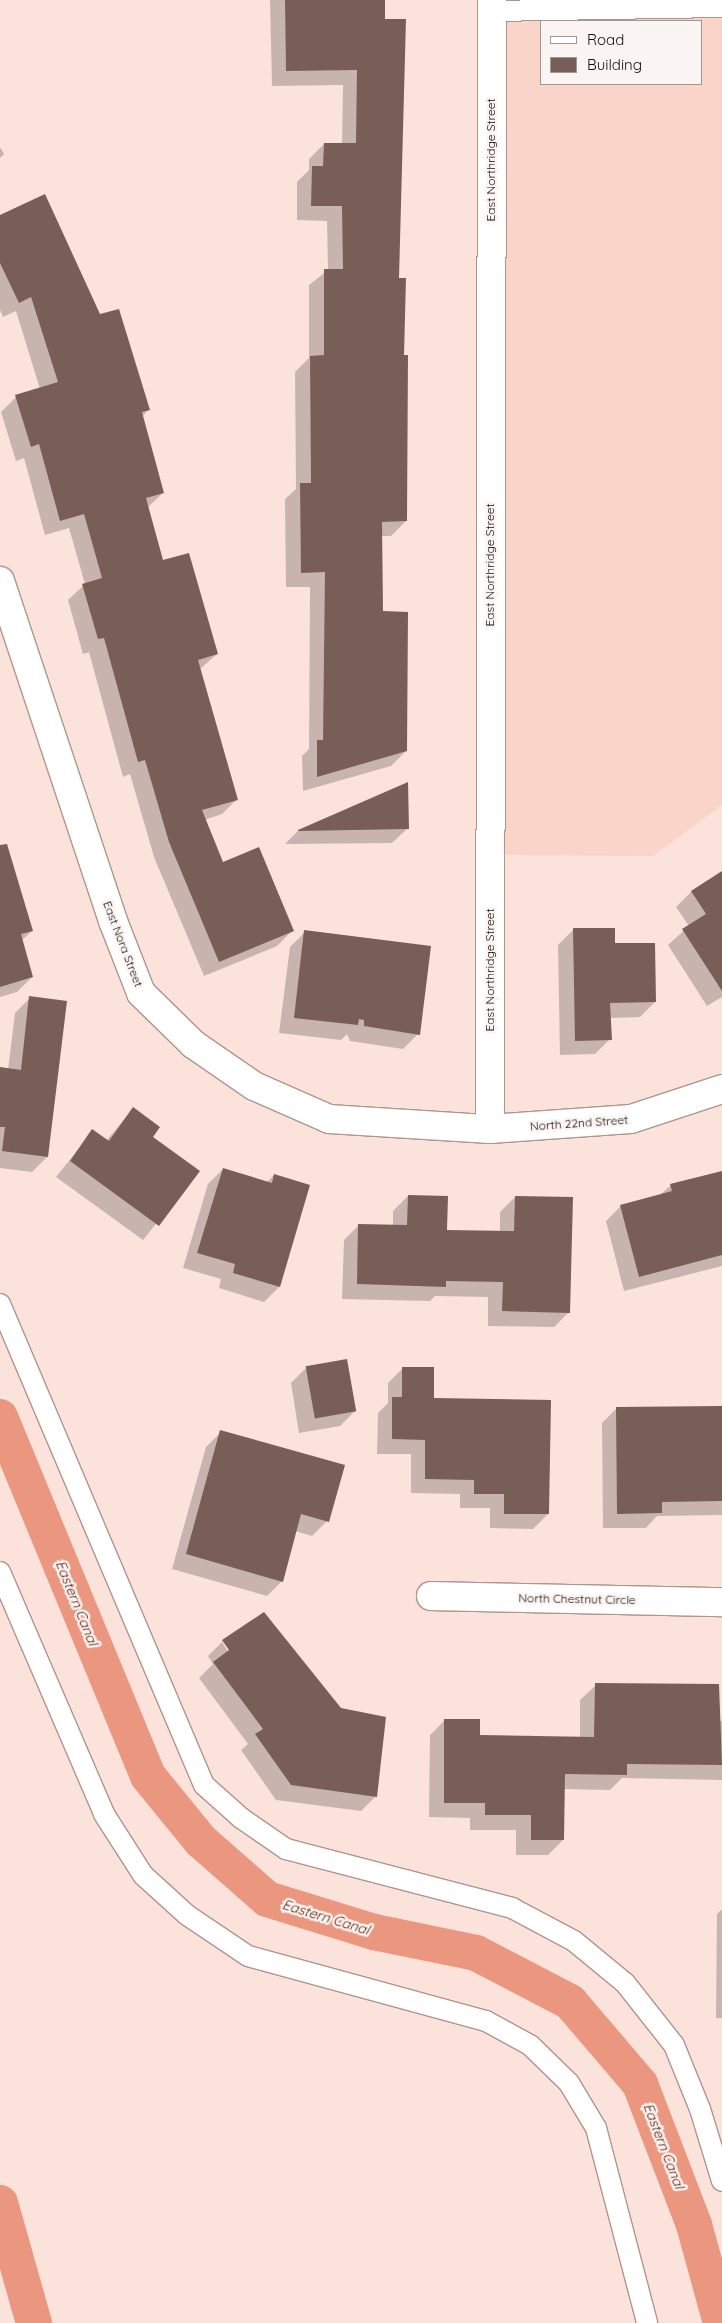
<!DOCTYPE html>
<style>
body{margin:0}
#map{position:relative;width:722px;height:2323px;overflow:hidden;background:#fbe2db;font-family:Quicksand,sans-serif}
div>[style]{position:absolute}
.built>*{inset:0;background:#fbd4c9}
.shadow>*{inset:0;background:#0003}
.canal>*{height:36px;margin:-18px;padding:0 18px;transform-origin:18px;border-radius:18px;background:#eb967f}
.building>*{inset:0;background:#785e56;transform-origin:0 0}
.roads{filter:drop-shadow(1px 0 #b1948c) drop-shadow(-1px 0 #b1948c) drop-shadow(0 1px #b1948c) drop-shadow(0 -1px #b1948c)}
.lane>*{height:20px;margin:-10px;padding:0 10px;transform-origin:10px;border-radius:10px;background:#fff}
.street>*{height:28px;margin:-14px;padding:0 14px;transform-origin:14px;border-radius:14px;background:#fff}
span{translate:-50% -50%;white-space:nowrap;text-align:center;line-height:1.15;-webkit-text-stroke:5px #faf4f2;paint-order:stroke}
.street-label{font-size:12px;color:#160c09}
.water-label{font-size:14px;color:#601601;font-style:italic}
.legend{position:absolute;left:540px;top:20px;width:162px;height:65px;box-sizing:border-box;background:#faf4f2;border:1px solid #9f9795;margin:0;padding:6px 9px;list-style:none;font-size:15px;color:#160c09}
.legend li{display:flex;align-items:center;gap:10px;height:25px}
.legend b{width:25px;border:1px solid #9f9795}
</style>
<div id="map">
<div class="built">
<div style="clip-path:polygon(evenodd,492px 0,722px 0,722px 805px,653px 856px,490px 855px,492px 0,541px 21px,701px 21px,701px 84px,541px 84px,541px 21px)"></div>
</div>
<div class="shadow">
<div style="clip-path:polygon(270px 0,384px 0,403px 356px,406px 521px,391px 536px,381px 536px,382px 612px,406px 751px,391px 766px,303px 791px,302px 756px,309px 749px,310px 587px,286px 587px,285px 499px,296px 489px,295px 372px,309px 358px,309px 285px,328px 270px,327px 221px,297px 220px,297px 182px,309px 170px,309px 159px,324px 144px,342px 144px,343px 85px,272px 86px)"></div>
<div style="clip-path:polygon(0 147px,4px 154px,0 158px)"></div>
<div style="clip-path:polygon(0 216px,99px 316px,149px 409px,142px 417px,163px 493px,147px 508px,162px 562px,217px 654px,199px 670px,237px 799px,222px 814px,204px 820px,222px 864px,292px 931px,277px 946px,204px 976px,154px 857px,130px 774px,123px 777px,89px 652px,83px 654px,68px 600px,85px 584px,69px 528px,45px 535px,24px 458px,16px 461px,1px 412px,16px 397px,40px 389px,16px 311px,3px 317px,0 310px)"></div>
<div style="clip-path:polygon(407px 784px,408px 828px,392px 843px,285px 844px,298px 831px)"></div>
<div style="clip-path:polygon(722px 873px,722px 997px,707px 1006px,668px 945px,689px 926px,676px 907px,691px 892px)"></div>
<div style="clip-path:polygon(0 882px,32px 931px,21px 941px,32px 977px,17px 992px,0 997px)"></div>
<div style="clip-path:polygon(573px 930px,614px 945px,655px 1002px,640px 1017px,610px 1018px,610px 1039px,595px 1054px,560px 1055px,558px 945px)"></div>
<div style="clip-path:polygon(305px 932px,418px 1034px,403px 1049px,350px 1041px,347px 1034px,341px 1040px,279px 1033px,290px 947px)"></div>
<div style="clip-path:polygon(30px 998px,47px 1157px,32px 1172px,0 1168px,0 1069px,8px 1070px,15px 1013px)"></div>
<div style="clip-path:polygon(133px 1109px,151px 1138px,198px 1171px,143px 1240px,56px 1177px,93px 1131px,106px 1141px)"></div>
<div style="clip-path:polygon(223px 1169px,267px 1182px,274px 1175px,279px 1287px,264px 1302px,219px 1288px,221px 1279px,183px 1268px,208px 1184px)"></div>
<div style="clip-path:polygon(722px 1172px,722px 1266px,624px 1291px,606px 1221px,621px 1206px,660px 1195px,671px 1185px)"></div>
<div style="clip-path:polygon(408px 1196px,446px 1231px,500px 1232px,500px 1212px,515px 1197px,569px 1312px,554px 1327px,488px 1326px,488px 1297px,435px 1296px,430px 1301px,342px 1299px,344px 1240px,359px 1225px,393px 1226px,393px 1211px)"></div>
<div style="clip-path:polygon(346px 1361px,355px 1411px,340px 1426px,299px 1433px,291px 1383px,306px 1368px)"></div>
<div style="clip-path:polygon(403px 1368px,548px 1514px,533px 1529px,490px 1528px,490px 1508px,460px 1508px,460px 1494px,411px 1493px,411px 1454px,377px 1454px,378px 1413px,388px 1403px,388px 1383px)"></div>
<div style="clip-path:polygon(722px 1407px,722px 1515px,657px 1516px,646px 1528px,603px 1528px,602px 1423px,617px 1408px)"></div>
<div style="clip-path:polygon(221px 1432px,327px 1521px,312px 1536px,295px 1531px,282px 1581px,267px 1596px,172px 1569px,206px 1447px)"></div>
<div style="clip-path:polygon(evenodd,264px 1614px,340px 1710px,384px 1718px,376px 1796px,361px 1811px,276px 1800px,241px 1750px,248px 1744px,199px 1678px,213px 1664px,208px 1656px,223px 1641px,264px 1614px,222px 1642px,225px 1642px,233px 1655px,231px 1656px,222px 1642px)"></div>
<div style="clip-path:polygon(596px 1685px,722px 1721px,722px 1780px,622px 1778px,610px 1790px,563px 1789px,563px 1840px,548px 1855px,516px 1855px,516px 1830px,470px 1830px,470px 1818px,429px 1817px,430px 1735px,445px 1720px,478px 1736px,580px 1738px,580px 1700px)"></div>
<div style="clip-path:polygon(722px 1909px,722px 2018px,716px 2018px,717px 1914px)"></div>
</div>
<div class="canal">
<div style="left:0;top:1417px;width:388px;rotate:67.6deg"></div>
<div style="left:148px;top:1776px;width:84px;rotate:50.8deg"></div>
<div style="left:201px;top:1841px;width:88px;rotate:41.3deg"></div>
<div style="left:267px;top:1899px;width:112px;rotate:17.1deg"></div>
<div style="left:374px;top:1932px;width:104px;rotate:11.6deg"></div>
<div style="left:476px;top:1953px;width:106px;rotate:27.5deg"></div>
<div style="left:570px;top:2002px;width:108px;rotate:49.5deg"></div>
<div style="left:640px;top:2084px;width:151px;rotate:69deg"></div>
<div style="left:694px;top:2225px;width:102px;rotate:74.6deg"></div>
<div style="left:0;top:2203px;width:125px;rotate:74.2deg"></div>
</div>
<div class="building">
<div style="clip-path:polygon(285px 0,385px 0,385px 19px,406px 19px,399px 278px,406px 278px,404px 355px,408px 355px,407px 521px,382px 522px,383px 611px,408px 612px,407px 751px,317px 777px,317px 740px,323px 740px,325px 572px,301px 573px,300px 483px,311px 483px,310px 356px,324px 355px,324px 269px,343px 269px,342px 206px,311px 206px,312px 166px,323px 166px,324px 143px,356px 143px,357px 70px,286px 71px)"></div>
<div style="clip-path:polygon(45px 194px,100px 314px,119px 309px,150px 410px,142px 412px,164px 493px,146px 498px,163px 560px,189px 553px,218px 654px,198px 660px,238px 800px,202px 810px,223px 862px,259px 847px,294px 931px,219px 962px,169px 842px,145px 760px,138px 762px,104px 638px,98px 639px,82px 584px,102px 578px,84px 514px,60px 521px,39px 444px,31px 447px,15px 395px,58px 382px,31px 297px,19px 303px,0 263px,0 215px)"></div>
<div style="clip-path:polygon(408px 782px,409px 829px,298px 831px,298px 830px)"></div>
<div style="clip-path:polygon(7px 844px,33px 931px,21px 934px,33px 977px,0 987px,0 845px)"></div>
<div style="clip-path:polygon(722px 871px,722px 991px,682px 929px,706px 914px,691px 891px)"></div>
<div style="clip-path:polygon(573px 928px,615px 928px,615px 943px,655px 943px,656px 1002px,610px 1003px,612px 1040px,575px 1041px)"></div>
<div style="clip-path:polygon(304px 930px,431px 946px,420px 1035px,364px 1026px,364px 1020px,359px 1019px,358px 1025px,294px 1018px)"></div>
<div style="clip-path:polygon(29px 996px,67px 1001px,48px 1157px,2px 1151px,5px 1127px,0 1127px,0 1067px,21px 1070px)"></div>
<div style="clip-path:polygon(133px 1107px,160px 1127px,153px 1137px,200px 1171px,159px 1226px,70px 1161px,92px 1129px,109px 1141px)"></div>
<div style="clip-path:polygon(223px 1168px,272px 1183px,274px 1174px,310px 1185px,280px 1287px,233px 1273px,235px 1264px,197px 1253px)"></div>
<div style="clip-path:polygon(722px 1171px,722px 1255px,639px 1277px,620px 1205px,672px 1191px,670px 1184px)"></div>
<div style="clip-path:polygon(408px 1195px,448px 1196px,447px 1230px,514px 1231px,515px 1196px,573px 1197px,570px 1313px,502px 1311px,503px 1282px,446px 1281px,446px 1287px,357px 1284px,358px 1224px,407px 1225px)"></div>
<div style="left:347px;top:1359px;width:53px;height:42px;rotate:80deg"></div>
<div style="clip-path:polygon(402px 1367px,434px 1367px,434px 1398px,551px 1400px,549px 1514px,504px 1514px,504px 1494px,474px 1494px,474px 1480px,425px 1479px,425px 1440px,392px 1439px,392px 1397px,402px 1397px)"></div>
<div style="clip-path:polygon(722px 1406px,722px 1501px,662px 1502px,662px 1513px,617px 1514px,616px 1407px)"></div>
<div style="clip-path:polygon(220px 1430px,345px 1465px,329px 1522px,301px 1514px,283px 1582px,186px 1554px)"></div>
<div style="clip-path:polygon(264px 1612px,341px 1708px,386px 1717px,377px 1797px,291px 1785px,255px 1734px,263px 1729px,213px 1662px,229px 1650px,222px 1640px)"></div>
<div style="clip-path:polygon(595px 1683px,719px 1684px,722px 1765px,627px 1764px,627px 1775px,565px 1774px,564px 1840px,531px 1840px,531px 1815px,485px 1815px,485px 1803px,444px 1803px,444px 1719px,480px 1719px,480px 1735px,594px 1737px)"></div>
</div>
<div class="roads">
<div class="lane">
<div style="left:492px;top:11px;width:230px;rotate:-1deg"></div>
<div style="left:0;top:1304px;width:522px;rotate:67.02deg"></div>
<div style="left:204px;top:1785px;width:50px;rotate:41.7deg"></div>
<div style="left:241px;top:1818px;width:55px;rotate:34.6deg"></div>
<div style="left:286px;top:1849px;width:234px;rotate:14.6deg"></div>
<div style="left:512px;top:1908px;width:70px;rotate:28deg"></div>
<div style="left:574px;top:1941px;width:66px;rotate:39.5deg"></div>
<div style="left:625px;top:1983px;width:79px;rotate:51.7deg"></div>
<div style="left:674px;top:2045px;width:69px;rotate:67.9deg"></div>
<div style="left:700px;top:2109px;width:75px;rotate:73deg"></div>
<div style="left:0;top:1572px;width:263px;rotate:66.7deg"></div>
<div style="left:104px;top:1814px;width:72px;rotate:57.4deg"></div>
<div style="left:143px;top:1875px;width:59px;rotate:42.3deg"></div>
<div style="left:187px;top:1915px;width:73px;rotate:33.9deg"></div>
<div style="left:248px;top:1956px;width:247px;rotate:15.3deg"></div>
<div style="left:486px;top:2021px;width:50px;rotate:28.6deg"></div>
<div style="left:530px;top:2045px;width:54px;rotate:44.3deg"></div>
<div style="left:569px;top:2083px;width:52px;rotate:59deg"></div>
<div style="left:596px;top:2128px;width:202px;rotate:75.3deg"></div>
</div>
<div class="street">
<div style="left:0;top:581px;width:358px;rotate:71.6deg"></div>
<div style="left:113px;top:921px;width:77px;rotate:68.7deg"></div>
<div style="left:141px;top:993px;width:73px;rotate:44.4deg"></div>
<div style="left:193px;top:1044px;width:74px;rotate:34.5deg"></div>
<div style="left:254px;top:1086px;width:82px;rotate:23.7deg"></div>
<div style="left:329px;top:1119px;width:161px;rotate:3.6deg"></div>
<div style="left:490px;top:1129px;width:141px;rotate:-4.1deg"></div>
<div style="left:631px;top:1119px;width:96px;rotate:-18.2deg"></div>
<div style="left:490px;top:1129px;width:1129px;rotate:-89.9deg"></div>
<div style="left:431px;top:1596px;width:291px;rotate:1.2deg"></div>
</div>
</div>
<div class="street-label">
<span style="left:491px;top:160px;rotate:-90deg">East Northridge Street</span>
<span style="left:490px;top:565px;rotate:-90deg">East Northridge Street</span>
<span style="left:123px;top:944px;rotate:69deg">East Nora Street</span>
<span style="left:490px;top:970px;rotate:-90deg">East Northridge Street</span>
<span style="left:579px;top:1123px;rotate:-4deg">North 22nd Street</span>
<span style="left:577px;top:1599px;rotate:1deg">North Chestnut Circle</span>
</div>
<div class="water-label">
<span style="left:77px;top:1603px;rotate:68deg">Eastern Canal</span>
<span style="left:326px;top:1917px;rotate:17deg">Eastern Canal</span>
<span style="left:664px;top:2146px;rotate:69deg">Eastern Canal</span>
</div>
<ul class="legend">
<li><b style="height:6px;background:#fff"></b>Road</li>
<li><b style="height:14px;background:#785e56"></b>Building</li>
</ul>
</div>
